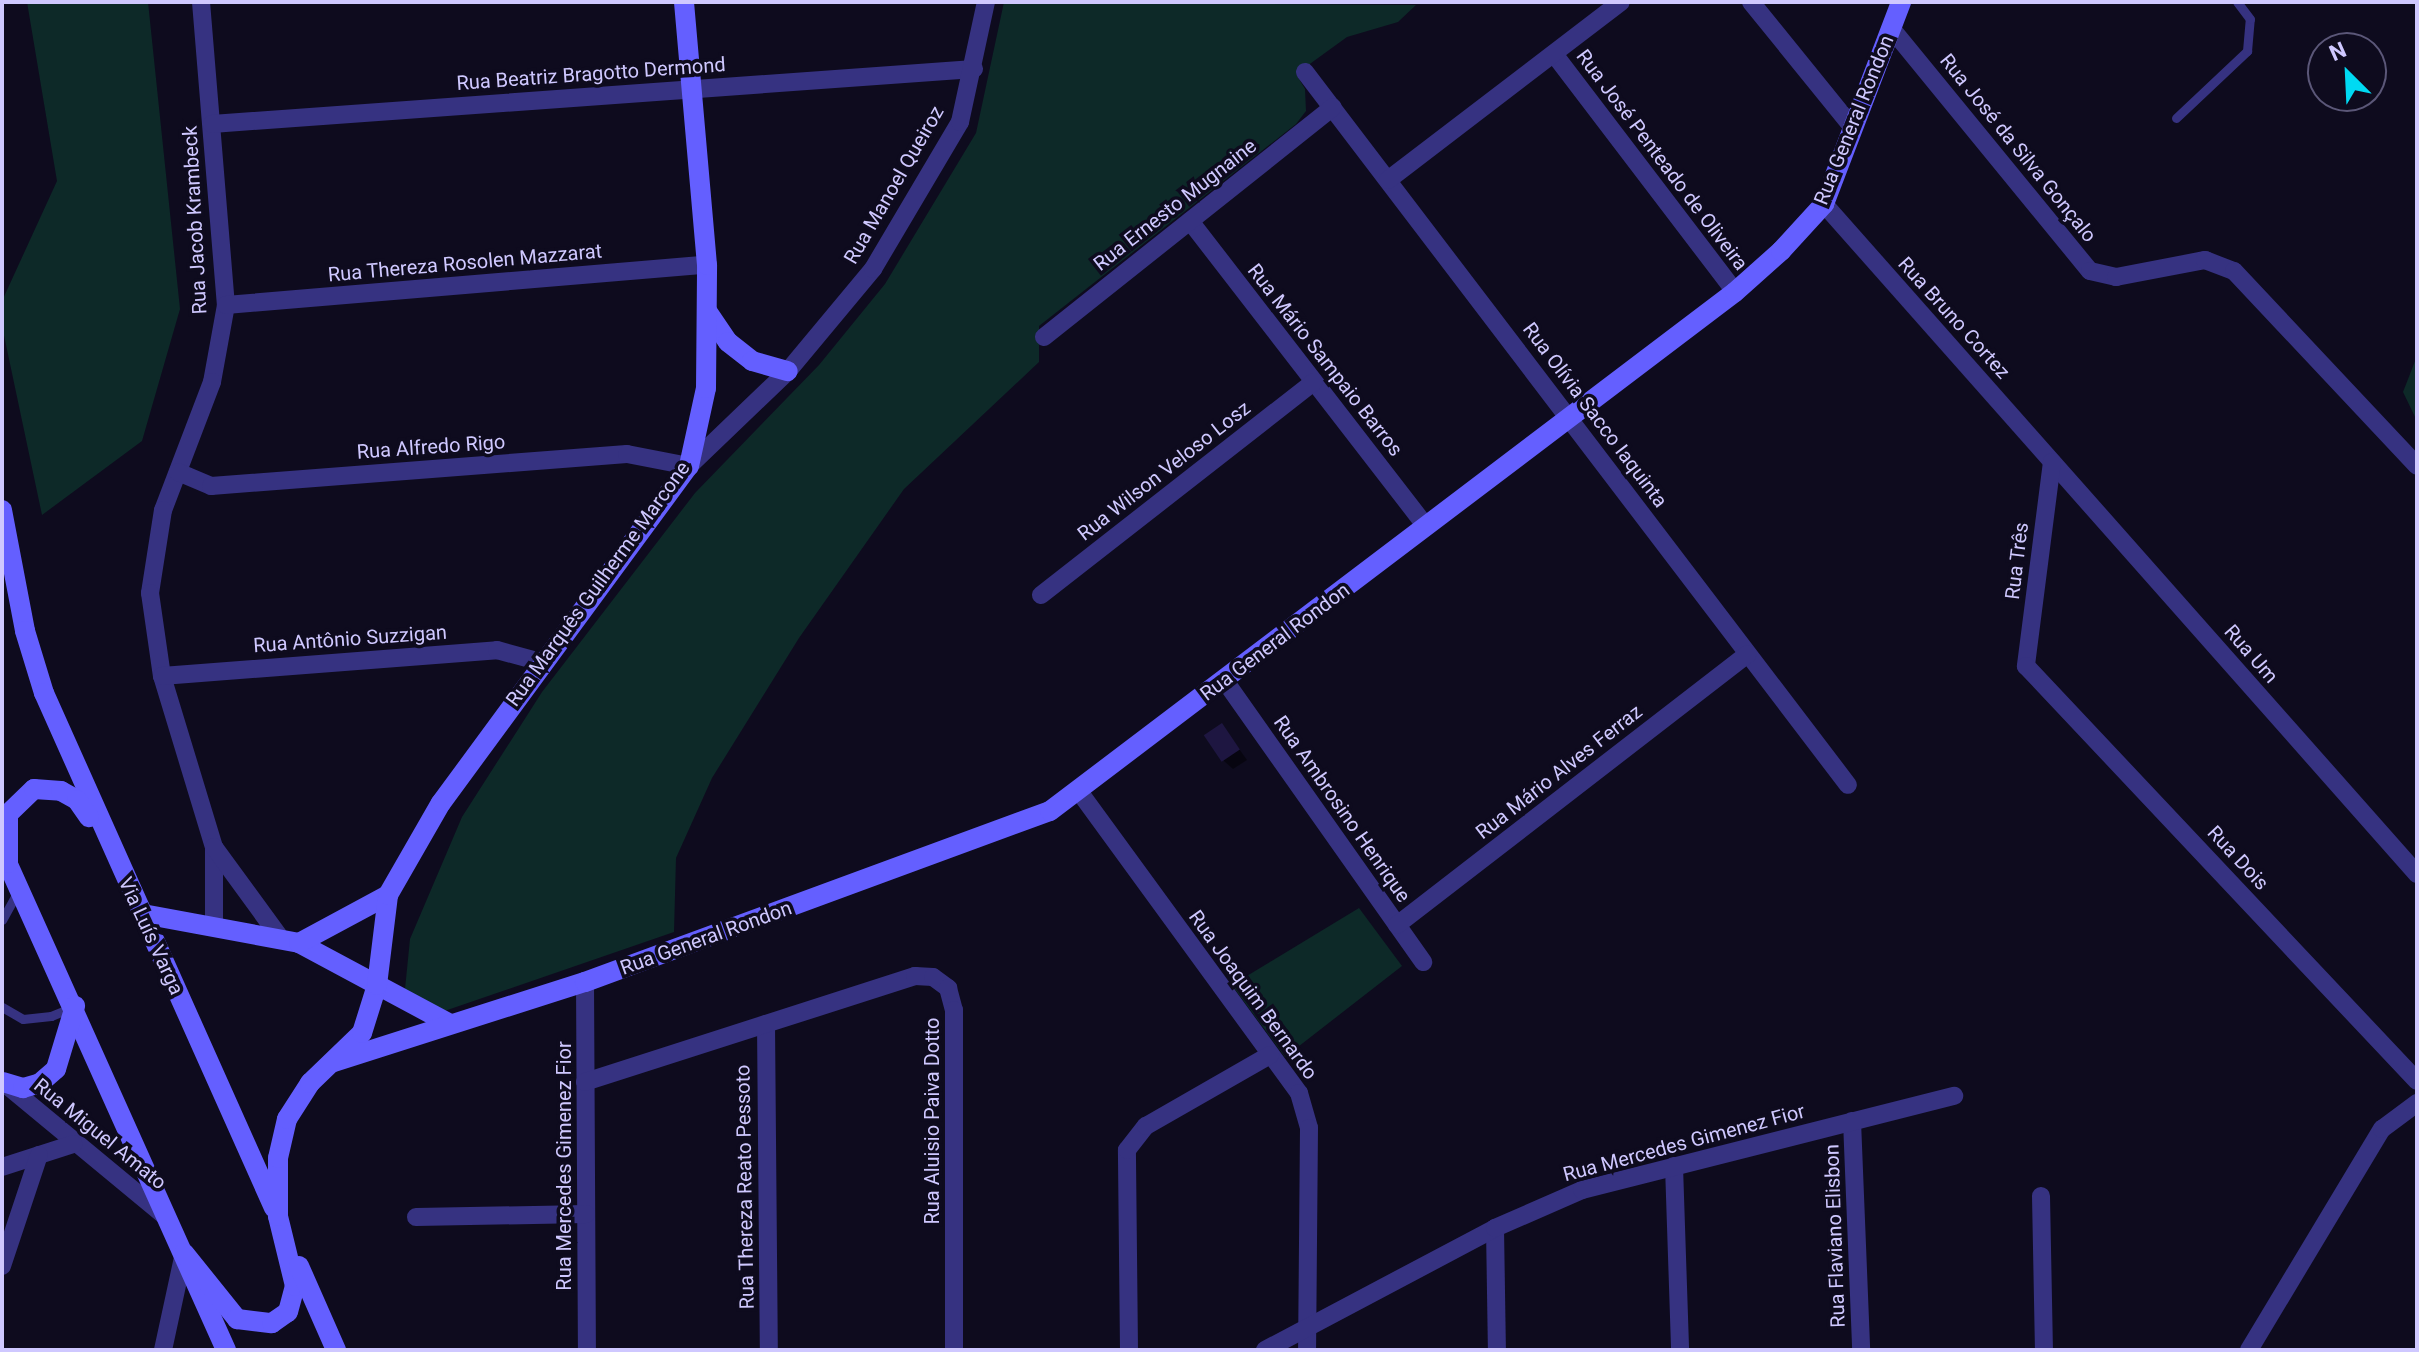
<!DOCTYPE html>
<meta charset="utf-8">
<style>
body{margin:0}
#map{position:relative;width:2419px;height:1352px;overflow:hidden;background:#0e0b1e;font-family:Roboto,sans-serif}
div>[style]{position:absolute}
.green>*{inset:0;background:#0d2928}
.shadow>*{inset:0;background:#0007}
.building>*{inset:0;background:#1e1641;transform-origin:0 0}
.lane>*{height:9px;margin:-4.5px;padding:0 4.5px;transform-origin:4.5px;border-radius:4.5px;background:#363281}
.street>*{height:18px;margin:-9px;padding:0 9px;transform-origin:9px;border-radius:9px;background:#363281}
.secondary>*{height:20px;margin:-10px;padding:0 10px;transform-origin:10px;border-radius:10px;background:#645fff}
span{translate:-50% -50%;white-space:nowrap;text-align:center;line-height:1.15;-webkit-text-stroke:7px #0e0b1e;paint-order:stroke}
.street-label{font-size:20px;color:#cfc8ff}
.frame{position:absolute;inset:0;border:4px solid #cfc8ff;pointer-events:none}
.north{position:absolute;left:2307px;top:32px;width:80px;height:80px;box-sizing:border-box;background:#0e0b1e;border:2px solid #5b5778;border-radius:50%;rotate:336deg;font-size:22px;font-weight:700;line-height:32px;text-align:center;color:#cfc8ff}
.north::after{content:'';display:block;margin:auto;width:28px;height:36px;background:#00daf3;clip-path:polygon(50% 0,100% 100%,50% 72%,0 100%)}
</style>
<div id="map">
<div class="green">
<div style="clip-path:polygon(27px 2px,148px 2px,180px 309px,142px 441px,42px 515px,2px 326px,2px 301px,57px 181px)"></div>
<div style="clip-path:polygon(1004px 2px,1416px 5px,1398px 22px,1347px 37px,1296px 74px,1305px 89px,1306px 111px,1296px 124px,1039px 326px,1039px 362px,904px 489px,799px 638px,712px 778px,676px 858px,674px 932px,427px 1017px,405px 989px,410px 939px,462px 817px,542px 692px,695px 493px,819px 365px,885px 284px,976px 133px)"></div>
<div style="clip-path:polygon(2417px 356px,2417px 421px,2403px 392px)"></div>
<div style="clip-path:polygon(1359px 908px,1402px 966px,1285px 1057px,1232px 985px)"></div>
</div>
<div class="shadow">
<div style="clip-path:polygon(1222px 725px,1247px 760px,1233px 769px,1224px 761px)"></div>
</div>
<div class="building">
<div style="left:1222px;top:723px;width:32px;height:22px;rotate:56deg"></div>
</div>
<div class="lane">
<div style="left:2176px;top:118px;width:98px;rotate:-43.3deg"></div>
<div style="left:2247px;top:51px;width:32px;rotate:-85deg"></div>
<div style="left:2250px;top:19px;width:21px;rotate:-127deg"></div>
<div style="left:2px;top:920px;width:33px;rotate:-61deg"></div>
<div style="left:2px;top:1007px;width:24px;rotate:30deg"></div>
<div style="left:23px;top:1019px;width:28px;rotate:-6deg"></div>
<div style="left:51px;top:1016px;width:24px;rotate:-22deg"></div>
</div>
<div class="street">
<div style="left:201px;top:2px;width:304px;rotate:85.3deg"></div>
<div style="left:226px;top:305px;width:78px;rotate:100.3deg"></div>
<div style="left:212px;top:382px;width:137px;rotate:110.9deg"></div>
<div style="left:163px;top:510px;width:84px;rotate:98.9deg"></div>
<div style="left:150px;top:593px;width:84px;rotate:81.8deg"></div>
<div style="left:162px;top:676px;width:179px;rotate:73.1deg"></div>
<div style="left:214px;top:847px;width:79px;rotate:90deg"></div>
<div style="left:1751px;top:2px;width:162px;rotate:51deg"></div>
<div style="left:1891px;top:28px;width:314px;rotate:50.7deg"></div>
<div style="left:2090px;top:271px;width:27px;rotate:13deg"></div>
<div style="left:2116px;top:277px;width:91px;rotate:-10.8deg"></div>
<div style="left:2205px;top:260px;width:31px;rotate:21deg"></div>
<div style="left:2234px;top:271px;width:267px;rotate:46.8deg"></div>
<div style="left:1554px;top:54px;width:299px;rotate:52.7deg"></div>
<div style="left:1305px;top:72px;width:896px;rotate:52.71deg"></div>
<div style="left:212px;top:124px;width:764px;rotate:-4.13deg"></div>
<div style="left:1388px;top:180px;width:293px;rotate:-37.4deg"></div>
<div style="left:1824px;top:204px;width:895px;rotate:48.49deg"></div>
<div style="left:1190px;top:221px;width:386px;rotate:52.3deg"></div>
<div style="left:226px;top:305px;width:483px;rotate:-4.8deg"></div>
<div style="left:1044px;top:337px;width:369px;rotate:-38.5deg"></div>
<div style="left:2052px;top:462px;width:206px;rotate:97.3deg"></div>
<div style="left:2026px;top:666px;width:570px;rotate:46.71deg"></div>
<div style="left:178px;top:472px;width:36px;rotate:23deg"></div>
<div style="left:211px;top:486px;width:417px;rotate:-4.4deg"></div>
<div style="left:627px;top:454px;width:63px;rotate:11deg"></div>
<div style="left:689px;top:466px;width:137px;rotate:-43.8deg"></div>
<div style="left:788px;top:371px;width:133px;rotate:-50.2deg"></div>
<div style="left:873px;top:269px;width:171px;rotate:-59.4deg"></div>
<div style="left:960px;top:122px;width:123px;rotate:-77.8deg"></div>
<div style="left:1041px;top:595px;width:346px;rotate:-38deg"></div>
<div style="left:162px;top:676px;width:336px;rotate:-4.4deg"></div>
<div style="left:497px;top:650px;width:46px;rotate:15.3deg"></div>
<div style="left:1225px;top:681px;width:344px;rotate:54.8deg"></div>
<div style="left:1078px;top:790px;width:375px;rotate:53.9deg"></div>
<div style="left:1299px;top:1093px;width:36px;rotate:74deg"></div>
<div style="left:1309px;top:1128px;width:222px;rotate:90.5deg"></div>
<div style="left:214px;top:847px;width:110px;rotate:53.9deg"></div>
<div style="left:1397px;top:925px;width:443px;rotate:-37.7deg"></div>
<div style="left:585px;top:982px;width:368px;rotate:89.7deg"></div>
<div style="left:766px;top:1024px;width:326px;rotate:89.5deg"></div>
<div style="left:585px;top:1082px;width:347px;rotate:-17.8deg"></div>
<div style="left:915px;top:976px;width:18px;rotate:3deg"></div>
<div style="left:933px;top:977px;width:19px;rotate:36deg"></div>
<div style="left:948px;top:988px;width:23px;rotate:75deg"></div>
<div style="left:954px;top:1010px;width:340px;rotate:90deg"></div>
<div style="left:4px;top:1083px;width:210px;rotate:39.6deg"></div>
<div style="left:1852px;top:1121px;width:229px;rotate:87.7deg"></div>
<div style="left:1674px;top:1166px;width:184px;rotate:88.1deg"></div>
<div style="left:2px;top:1167px;width:75px;rotate:-17.9deg"></div>
<div style="left:2041px;top:1196px;width:154px;rotate:88.9deg"></div>
<div style="left:416px;top:1217px;width:170px;rotate:-1deg"></div>
<div style="left:1495px;top:1228px;width:122px;rotate:89.1deg"></div>
<div style="left:2px;top:1266px;width:117px;rotate:-71.6deg"></div>
<div style="left:163px;top:1350px;width:99px;rotate:-77.8deg"></div>
<div style="left:1129px;top:1350px;width:200px;rotate:-90.6deg"></div>
<div style="left:1127px;top:1150px;width:31px;rotate:-52deg"></div>
<div style="left:1146px;top:1126px;width:143px;rotate:-29.8deg"></div>
<div style="left:1265px;top:1350px;width:260px;rotate:-27.9deg"></div>
<div style="left:1495px;top:1228px;width:95px;rotate:-23.6deg"></div>
<div style="left:1582px;top:1190px;width:384px;rotate:-14.2deg"></div>
<div style="left:2249px;top:1350px;width:258px;rotate:-59deg"></div>
<div style="left:2382px;top:1129px;width:44px;rotate:-36.6deg"></div>
</div>
<div class="secondary">
<div style="left:707px;top:311px;width:37px;rotate:56deg"></div>
<div style="left:728px;top:342px;width:31px;rotate:38deg"></div>
<div style="left:752px;top:361px;width:37px;rotate:16deg"></div>
<div style="left:2px;top:510px;width:123px;rotate:79.2deg"></div>
<div style="left:25px;top:631px;width:65px;rotate:73deg"></div>
<div style="left:44px;top:693px;width:564px;rotate:65.93deg"></div>
<div style="left:2px;top:851px;width:547px;rotate:65.82deg"></div>
<div style="left:8px;top:863px;width:49px;rotate:-90deg"></div>
<div style="left:8px;top:814px;width:36px;rotate:-44deg"></div>
<div style="left:34px;top:789px;width:27px;rotate:4deg"></div>
<div style="left:61px;top:791px;width:18px;rotate:29deg"></div>
<div style="left:77px;top:800px;width:21px;rotate:55deg"></div>
<div style="left:143px;top:914px;width:159px;rotate:10.5deg"></div>
<div style="left:299px;top:943px;width:169px;rotate:28.2deg"></div>
<div style="left:299px;top:943px;width:101px;rotate:-28.3deg"></div>
<div style="left:334px;top:1062px;width:263px;rotate:-17.7deg"></div>
<div style="left:585px;top:982px;width:495px;rotate:-20.2deg"></div>
<div style="left:1050px;top:811px;width:859px;rotate:-37.15deg"></div>
<div style="left:1735px;top:292px;width:62px;rotate:-41.7deg"></div>
<div style="left:1781px;top:251px;width:64px;rotate:-47.5deg"></div>
<div style="left:1824px;top:204px;width:216px;rotate:-69.1deg"></div>
<div style="left:3px;top:1082px;width:21px;rotate:17deg"></div>
<div style="left:23px;top:1088px;width:18px;rotate:-16deg"></div>
<div style="left:40px;top:1083px;width:21px;rotate:-41deg"></div>
<div style="left:56px;top:1069px;width:66px;rotate:-73.2deg"></div>
<div style="left:184px;top:1253px;width:85px;rotate:51.2deg"></div>
<div style="left:237px;top:1319px;width:35px;rotate:7deg"></div>
<div style="left:272px;top:1323px;width:19px;rotate:-35deg"></div>
<div style="left:288px;top:1312px;width:27px;rotate:-75deg"></div>
<div style="left:295px;top:1286px;width:72px;rotate:-103.7deg"></div>
<div style="left:278px;top:1216px;width:58px;rotate:-90deg"></div>
<div style="left:278px;top:1158px;width:40px;rotate:-77deg"></div>
<div style="left:287px;top:1119px;width:43px;rotate:-57.4deg"></div>
<div style="left:310px;top:1083px;width:72px;rotate:-43.9deg"></div>
<div style="left:362px;top:1033px;width:50px;rotate:-72.6deg"></div>
<div style="left:377px;top:985px;width:91px;rotate:-83deg"></div>
<div style="left:388px;top:895px;width:106px;rotate:-60.1deg"></div>
<div style="left:441px;top:803px;width:418px;rotate:-53.7deg"></div>
<div style="left:689px;top:466px;width:80px;rotate:-77.7deg"></div>
<div style="left:706px;top:388px;width:123px;rotate:-89.5deg"></div>
<div style="left:707px;top:265px;width:264px;rotate:-95deg"></div>
<div style="left:299px;top:1266px;width:92px;rotate:66.2deg"></div>
</div>
<div class="street-label">
<span style="left:591px;top:74px;rotate:-4deg">Rua Beatriz Bragotto Dermond</span>
<span style="left:1854px;top:120px;rotate:-68deg">Rua General Rondon</span>
<span style="left:2018px;top:148px;rotate:51deg">Rua José da Silva Gonçalo</span>
<span style="left:1662px;top:160px;rotate:53deg">Rua José Penteado de Oliveira</span>
<span style="left:894px;top:185px;rotate:-60deg">Rua Manoel Queiroz</span>
<span style="left:1175px;top:205px;rotate:-38deg">Rua Ernesto Mugnaine</span>
<span style="left:195px;top:220px;rotate:-93deg">Rua Jacob Krambeck</span>
<span style="left:465px;top:263px;rotate:-5deg">Rua Thereza Rosolen Mazzarat</span>
<span style="left:1954px;top:318px;rotate:48deg">Rua Bruno Cortez</span>
<span style="left:1325px;top:360px;rotate:52deg">Rua Mário Sampaio Barros</span>
<span style="left:1595px;top:415px;rotate:53deg">Rua Olívia Sacco Iaquinta</span>
<span style="left:431px;top:447px;rotate:-4deg">Rua Alfredo Rigo</span>
<span style="left:1164px;top:471px;rotate:-38deg">Rua Wilson Veloso Losz</span>
<span style="left:2017px;top:561px;rotate:-83deg">Rua Três</span>
<span style="left:598px;top:584px;rotate:-54deg">Rua Marquês Guilherme Marcone</span>
<span style="left:350px;top:639px;rotate:-4deg">Rua Antônio Suzzigan</span>
<span style="left:1275px;top:642px;rotate:-37deg">Rua General Rondon</span>
<span style="left:2251px;top:654px;rotate:49deg">Rua Um</span>
<span style="left:1559px;top:772px;rotate:-38deg">Rua Mário Alves Ferraz</span>
<span style="left:1342px;top:809px;rotate:55deg">Rua Ambrosino Henrique</span>
<span style="left:2238px;top:858px;rotate:47deg">Rua Dois</span>
<span style="left:151px;top:936px;rotate:65deg">Via Luís Varga</span>
<span style="left:706px;top:938px;rotate:-20deg">Rua General Rondon</span>
<span style="left:1253px;top:995px;rotate:54deg">Rua Joaquim Bernardo</span>
<span style="left:932px;top:1121px;rotate:-90deg">Rua Aluisio Paiva Dotto</span>
<span style="left:100px;top:1134px;rotate:39deg">Rua Miguel Amato</span>
<span style="left:1684px;top:1143px;rotate:-15deg">Rua Mercedes Gimenez Fior</span>
<span style="left:564px;top:1166px;rotate:-90deg">Rua Mercedes Gimenez Fior</span>
<span style="left:745px;top:1187px;rotate:-91deg">Rua Thereza Reato Pessoto</span>
<span style="left:1835px;top:1236px;rotate:-92deg">Rua Flaviano Elisbon</span>
</div>
<div class="frame"></div>
<div class="north">N</div>
</div>
